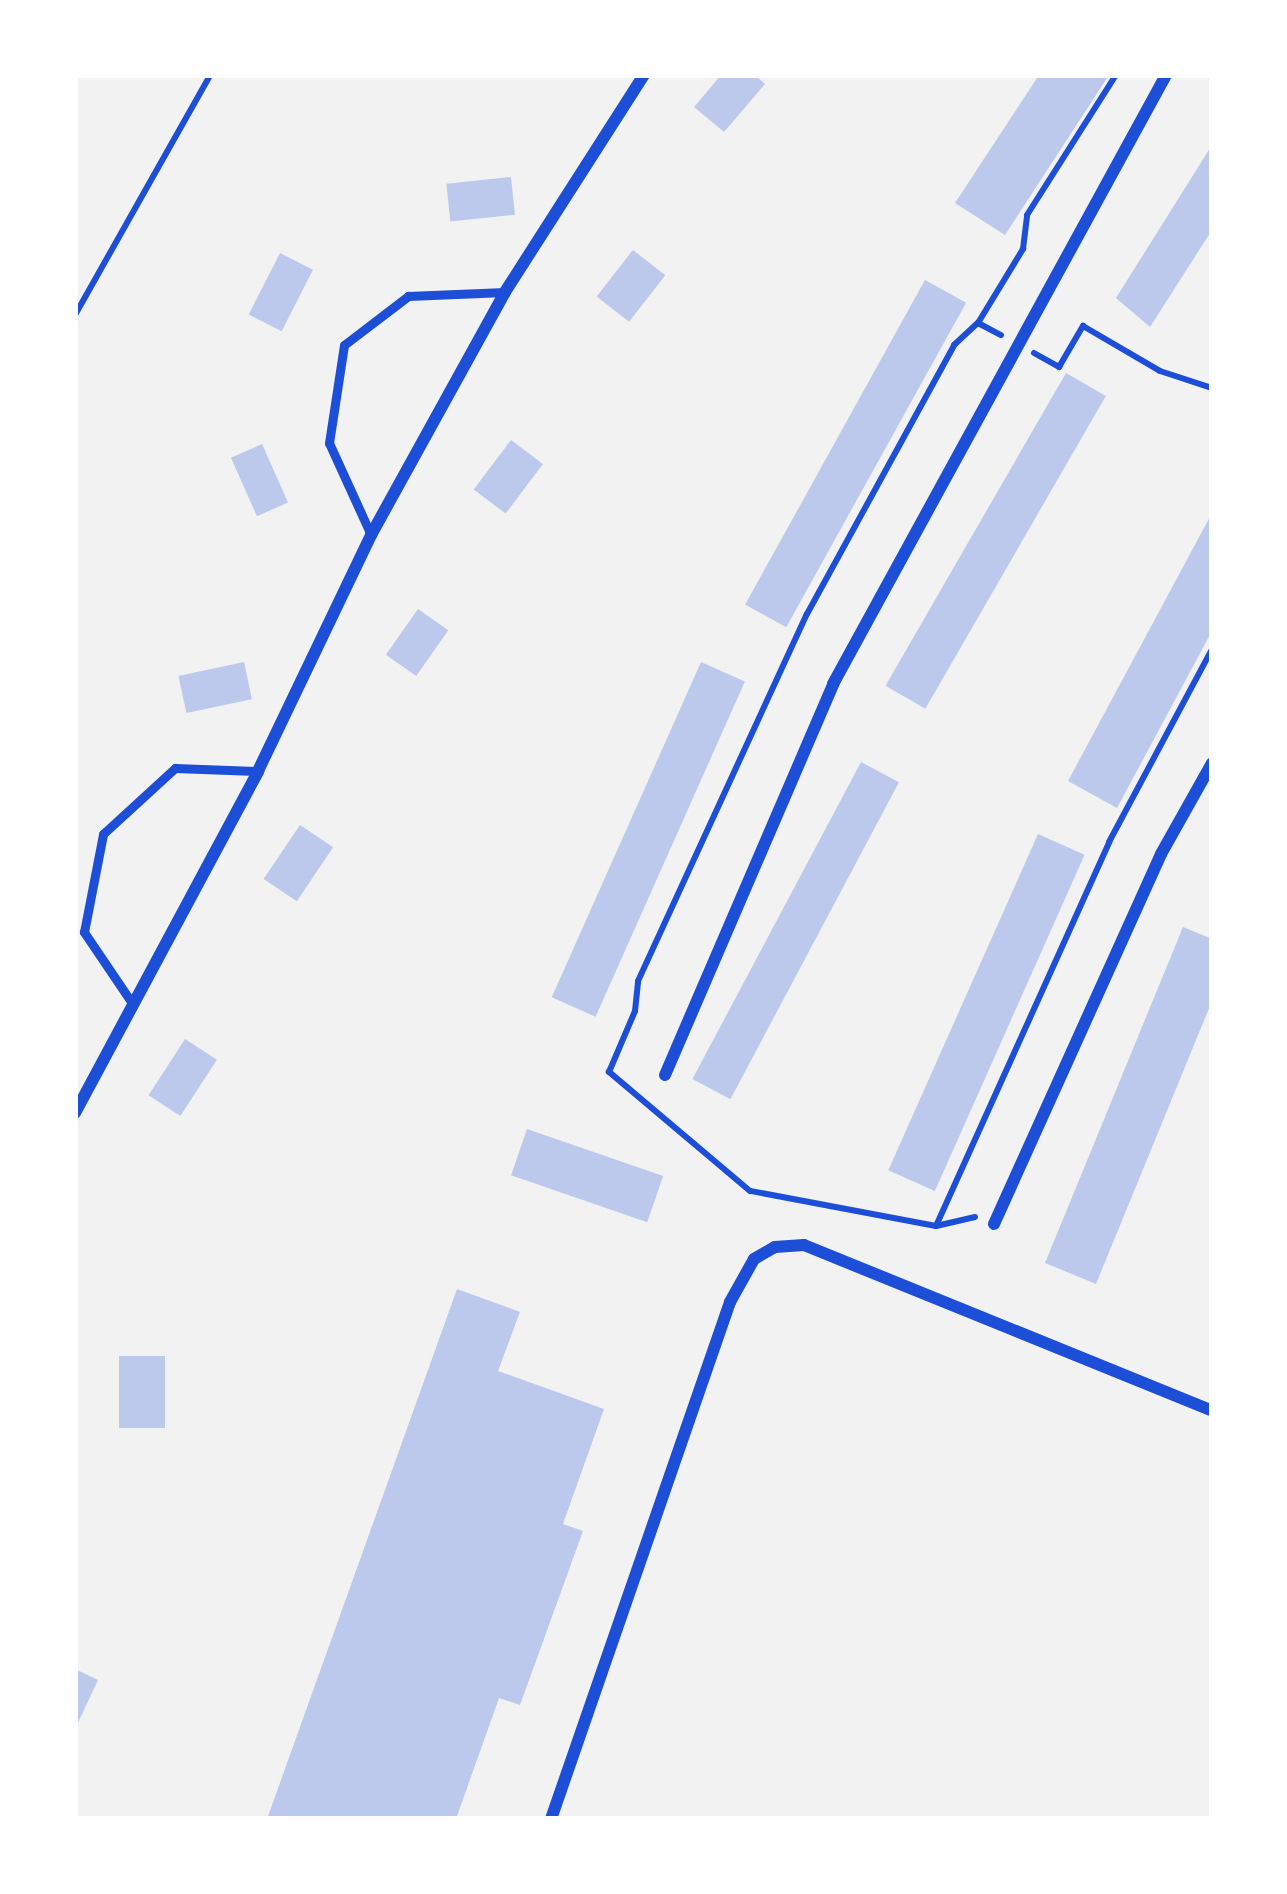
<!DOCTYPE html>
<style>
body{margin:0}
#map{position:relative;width:1287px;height:1894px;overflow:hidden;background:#f2f2f2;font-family:Commissioner,sans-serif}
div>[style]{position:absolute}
.building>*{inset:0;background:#bdc9ec;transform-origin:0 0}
.path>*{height:6px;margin:-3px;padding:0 3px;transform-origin:3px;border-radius:3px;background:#1d4ed8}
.service>*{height:9px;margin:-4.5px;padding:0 4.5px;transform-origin:4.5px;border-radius:4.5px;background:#1d4ed8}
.minor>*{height:12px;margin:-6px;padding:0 6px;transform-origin:6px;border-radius:6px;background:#1d4ed8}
span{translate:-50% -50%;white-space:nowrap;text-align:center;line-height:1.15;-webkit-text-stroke:10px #fff;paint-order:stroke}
.frame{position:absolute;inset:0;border:78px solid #fff;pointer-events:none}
</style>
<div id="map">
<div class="building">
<div style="clip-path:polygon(721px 75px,755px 75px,765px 84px,724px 132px,694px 107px)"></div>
<div style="clip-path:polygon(1039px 75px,1109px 75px,1005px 235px,955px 203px)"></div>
<div style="clip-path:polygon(1212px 145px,1212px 230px,1150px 327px,1116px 298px)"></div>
<div style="left:511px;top:177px;width:38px;height:65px;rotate:84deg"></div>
<div style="left:633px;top:250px;width:41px;height:59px;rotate:38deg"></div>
<div style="left:280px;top:253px;width:37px;height:69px;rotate:27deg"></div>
<div style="left:925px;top:280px;width:47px;height:371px;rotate:29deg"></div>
<div style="left:1066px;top:373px;width:46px;height:361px;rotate:30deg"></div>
<div style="left:511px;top:440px;width:40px;height:62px;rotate:37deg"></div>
<div style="left:262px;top:444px;width:64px;height:34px;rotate:66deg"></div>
<div style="clip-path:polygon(1212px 513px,1212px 631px,1117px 808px,1068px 781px)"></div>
<div style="left:418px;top:609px;width:37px;height:56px;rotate:35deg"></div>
<div style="left:244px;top:662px;width:38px;height:67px;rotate:78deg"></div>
<div style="left:701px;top:662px;width:48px;height:367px;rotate:24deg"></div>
<div style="left:861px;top:762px;width:43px;height:359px;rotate:28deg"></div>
<div style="left:300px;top:825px;width:40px;height:65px;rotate:34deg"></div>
<div style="left:1038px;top:834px;width:51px;height:368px;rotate:24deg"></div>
<div style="clip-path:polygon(1183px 927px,1212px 939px,1212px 1001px,1096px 1284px,1045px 1263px)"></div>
<div style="left:185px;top:1039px;width:38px;height:67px;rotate:33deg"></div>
<div style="left:527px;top:1129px;width:144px;height:49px;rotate:19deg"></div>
<div style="clip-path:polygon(457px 1289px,520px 1312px,498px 1371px,604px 1409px,563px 1524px,583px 1531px,520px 1705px,499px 1698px,456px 1819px,267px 1819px)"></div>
<div style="left:119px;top:1356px;width:46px;height:72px"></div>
<div style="clip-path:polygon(75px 1669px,98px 1680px,75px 1729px)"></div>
</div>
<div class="path">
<div style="left:75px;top:315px;width:275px;rotate:-60.6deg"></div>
<div style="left:978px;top:323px;width:26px;rotate:28deg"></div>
<div style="left:1034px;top:353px;width:29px;rotate:29deg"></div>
<div style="left:1059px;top:367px;width:48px;rotate:-59.7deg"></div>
<div style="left:1083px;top:326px;width:89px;rotate:30.3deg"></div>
<div style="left:1160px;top:371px;width:55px;rotate:18.1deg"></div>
<div style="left:975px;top:1217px;width:40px;rotate:167deg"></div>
<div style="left:936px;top:1226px;width:189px;rotate:-169.3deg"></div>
<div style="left:750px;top:1191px;width:185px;rotate:-139.8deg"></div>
<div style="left:609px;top:1072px;width:66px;rotate:-66.9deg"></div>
<div style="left:635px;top:1011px;width:30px;rotate:-84deg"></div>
<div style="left:638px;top:981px;width:404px;rotate:-65.3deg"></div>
<div style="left:807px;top:614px;width:307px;rotate:-61.3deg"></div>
<div style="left:954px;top:345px;width:33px;rotate:-43deg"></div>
<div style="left:978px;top:323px;width:87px;rotate:-58.7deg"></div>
<div style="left:1023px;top:249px;width:34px;rotate:-83deg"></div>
<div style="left:1027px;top:215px;width:166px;rotate:-57.6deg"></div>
<div style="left:936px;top:1226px;width:421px;rotate:-65.7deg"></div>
<div style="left:1109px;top:842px;width:219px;rotate:-61.9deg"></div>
</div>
<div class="service">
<div style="left:371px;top:535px;width:101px;rotate:-114.5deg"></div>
<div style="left:329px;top:443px;width:99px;rotate:-81.3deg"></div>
<div style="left:344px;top:345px;width:81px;rotate:-37.4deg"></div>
<div style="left:408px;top:296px;width:97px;rotate:-2.4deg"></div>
<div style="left:132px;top:1003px;width:86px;rotate:-124.1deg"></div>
<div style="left:84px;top:932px;width:100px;rotate:-79deg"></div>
<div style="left:103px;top:834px;width:98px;rotate:-42.5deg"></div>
<div style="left:175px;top:768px;width:83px;rotate:2.1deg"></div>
</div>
<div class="minor">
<div style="left:665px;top:1075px;width:426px;rotate:-66.7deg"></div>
<div style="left:833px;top:684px;width:694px;rotate:-61.33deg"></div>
<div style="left:75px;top:1113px;width:388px;rotate:-61.8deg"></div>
<div style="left:258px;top:771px;width:262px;rotate:-64.4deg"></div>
<div style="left:371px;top:535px;width:277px;rotate:-61.1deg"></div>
<div style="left:505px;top:292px;width:258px;rotate:-57.4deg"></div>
<div style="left:994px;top:1224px;width:406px;rotate:-65.7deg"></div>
<div style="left:1161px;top:854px;width:104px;rotate:-60.7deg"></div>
<div style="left:551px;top:1819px;width:547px;rotate:-70.9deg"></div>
<div style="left:730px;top:1302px;width:49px;rotate:-60.8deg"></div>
<div style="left:754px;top:1259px;width:24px;rotate:-30deg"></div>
<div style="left:775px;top:1247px;width:29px;rotate:-4deg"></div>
<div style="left:804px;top:1245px;width:440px;rotate:22.1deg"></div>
</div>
<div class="frame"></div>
</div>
